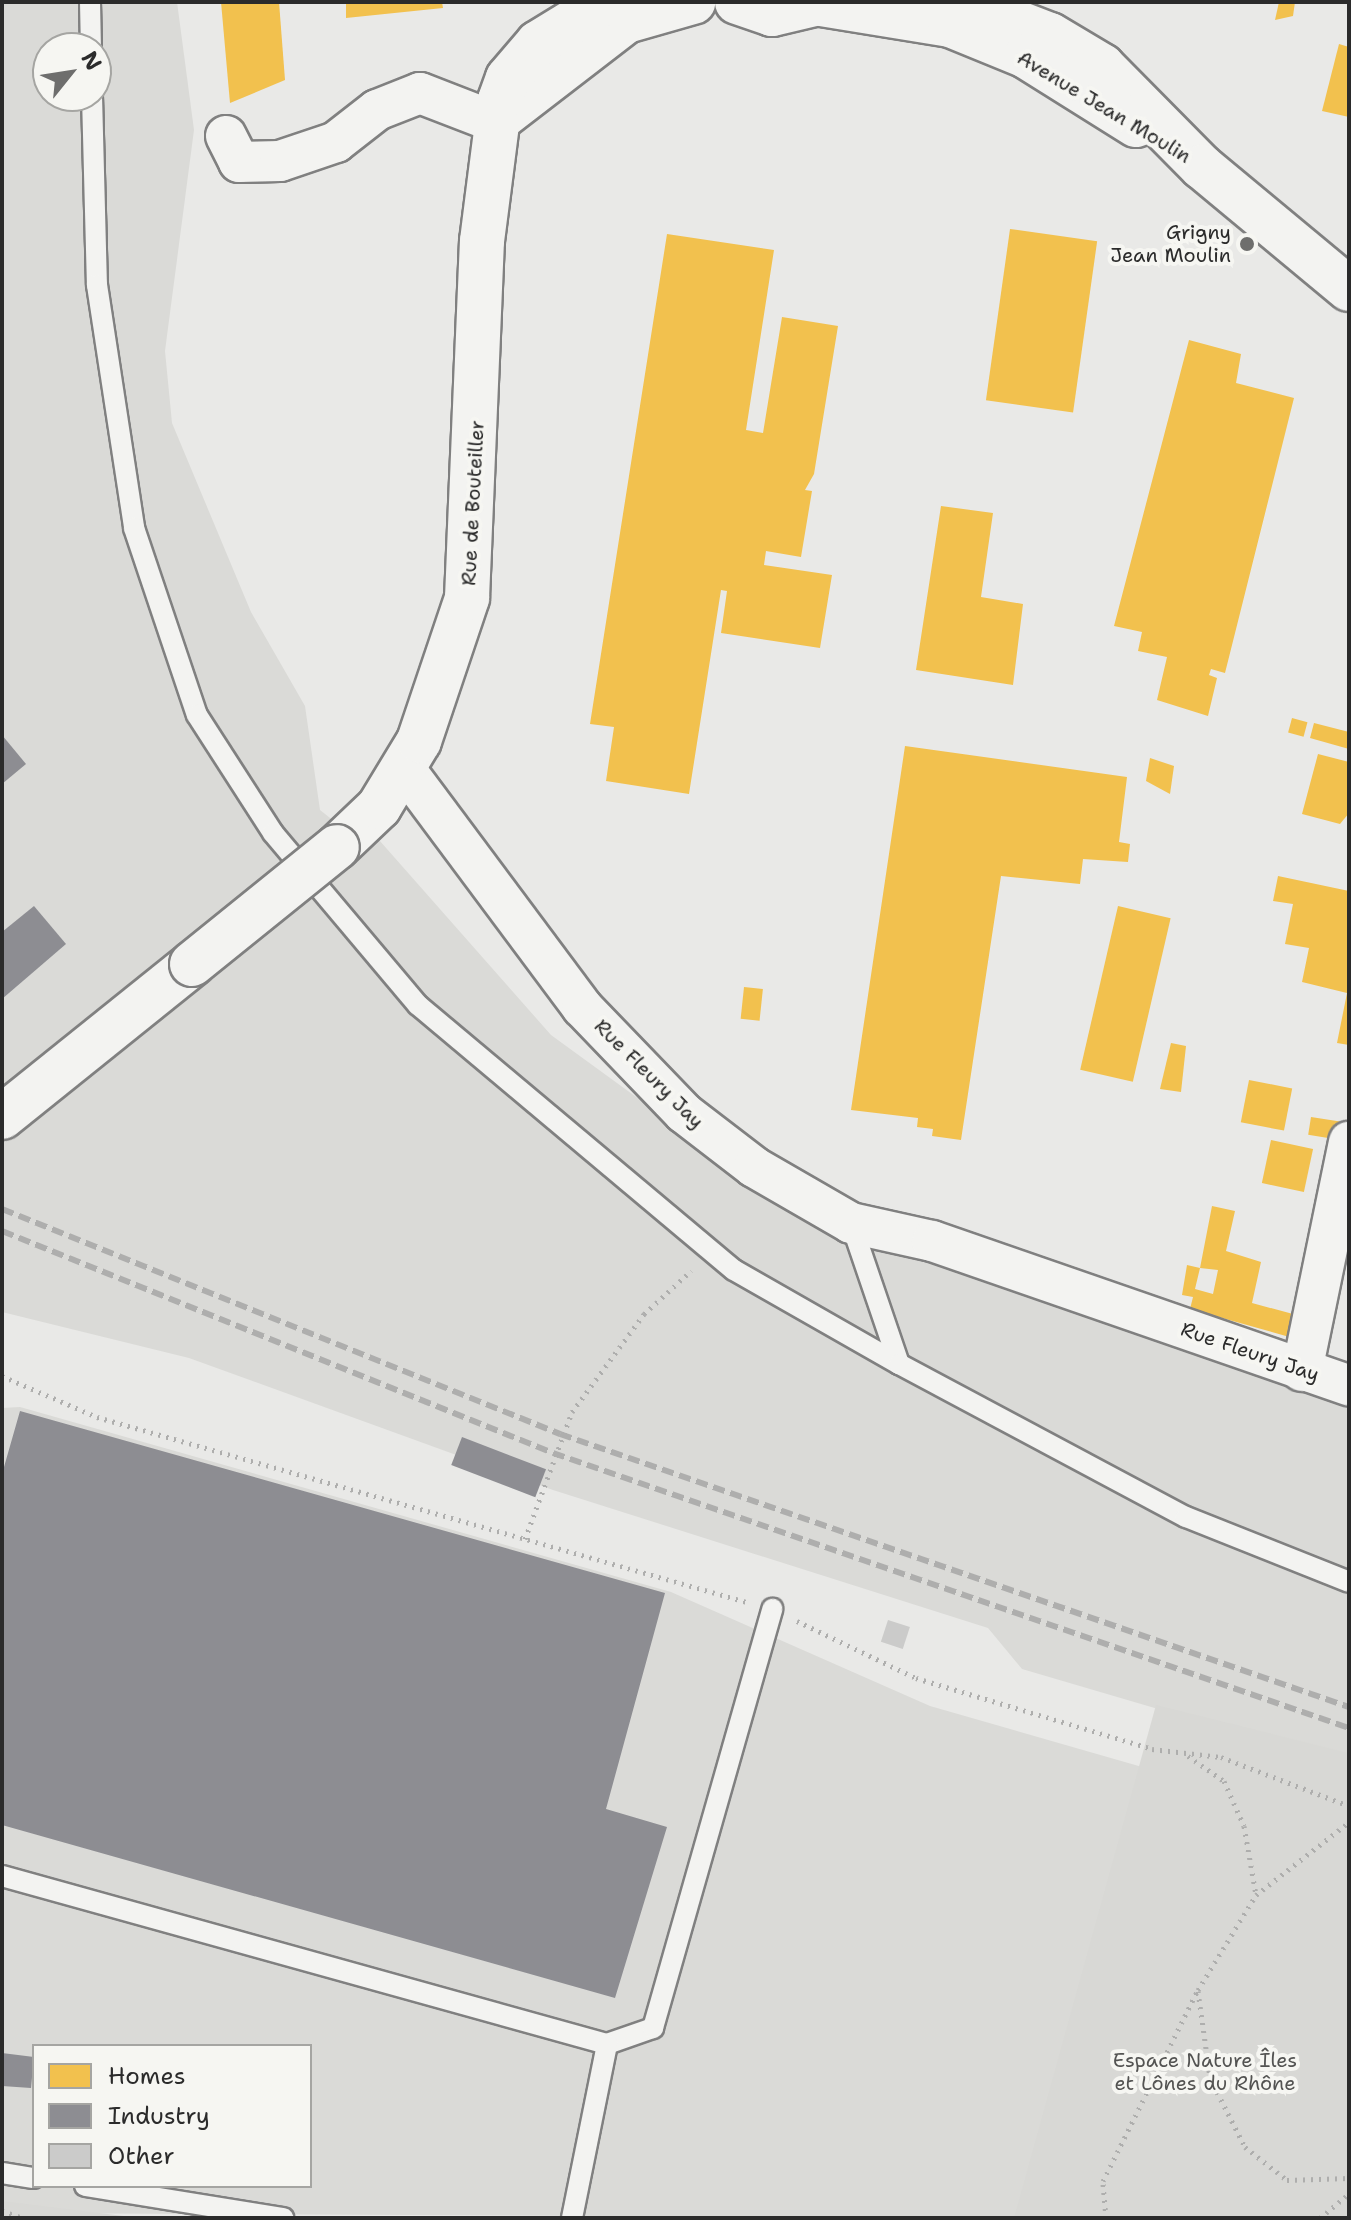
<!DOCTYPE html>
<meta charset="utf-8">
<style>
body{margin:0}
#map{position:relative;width:1351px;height:2220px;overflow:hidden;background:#e9e9e7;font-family:"Shantell Sans",sans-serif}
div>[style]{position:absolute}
.built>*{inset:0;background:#dadad7}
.green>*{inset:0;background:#d8d8d5}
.homes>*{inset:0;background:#f2c14e;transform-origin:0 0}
.industry>*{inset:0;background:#8d8d92;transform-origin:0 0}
.building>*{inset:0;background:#cbcbca;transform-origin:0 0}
.path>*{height:5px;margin-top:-2.5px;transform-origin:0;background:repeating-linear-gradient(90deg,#aeaead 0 2px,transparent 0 8px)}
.roads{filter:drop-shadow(2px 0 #808080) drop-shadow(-2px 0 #808080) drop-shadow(0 2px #808080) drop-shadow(0 -2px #808080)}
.service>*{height:20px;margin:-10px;padding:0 10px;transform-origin:10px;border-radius:10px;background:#f3f3f1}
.minor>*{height:40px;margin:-20px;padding:0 20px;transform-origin:20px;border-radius:20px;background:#f3f3f1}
.tertiary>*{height:44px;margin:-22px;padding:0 22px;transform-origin:22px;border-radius:22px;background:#f3f3f1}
.secondary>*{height:44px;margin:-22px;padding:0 22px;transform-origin:22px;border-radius:22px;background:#f3f3f1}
.rail>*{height:6px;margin-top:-3px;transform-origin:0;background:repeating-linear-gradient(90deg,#aeaead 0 12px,transparent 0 18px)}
.bridges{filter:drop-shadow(2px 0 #808080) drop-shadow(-2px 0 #808080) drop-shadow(0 2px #808080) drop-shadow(0 -2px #808080)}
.tertiary-bridge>*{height:44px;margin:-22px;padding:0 22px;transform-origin:22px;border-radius:22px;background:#f3f3f1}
.dots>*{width:22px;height:22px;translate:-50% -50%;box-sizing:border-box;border:4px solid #f6f6f2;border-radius:50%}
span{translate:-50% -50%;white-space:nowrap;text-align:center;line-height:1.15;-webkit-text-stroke:8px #f6f6f2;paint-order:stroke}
.street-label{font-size:20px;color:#2b2b2b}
.poi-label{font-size:20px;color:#2b2b2b}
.right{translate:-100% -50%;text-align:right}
.park-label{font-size:20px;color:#535352}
.frame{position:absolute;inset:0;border:4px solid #2b2b2b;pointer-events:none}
.legend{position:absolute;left:32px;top:2044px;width:280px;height:144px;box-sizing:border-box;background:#f6f6f2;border:2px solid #a5a5a2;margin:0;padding:10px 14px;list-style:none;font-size:24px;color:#2b2b2b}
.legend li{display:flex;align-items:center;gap:16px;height:40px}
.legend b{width:40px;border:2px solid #a5a5a2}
.north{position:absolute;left:32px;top:32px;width:80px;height:80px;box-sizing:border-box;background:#f6f6f2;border:2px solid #a5a5a2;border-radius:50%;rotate:60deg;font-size:22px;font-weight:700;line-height:32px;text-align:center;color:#2b2b2b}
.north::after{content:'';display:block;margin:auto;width:28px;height:36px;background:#6e6e6d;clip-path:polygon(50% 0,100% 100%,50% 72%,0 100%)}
</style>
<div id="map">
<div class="built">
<div style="clip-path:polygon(evenodd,2px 2px,177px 2px,194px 130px,165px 351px,172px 423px,251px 612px,305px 706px,320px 810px,349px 833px,372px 832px,551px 1035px,804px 1219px,1349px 1391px,1349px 1765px,1022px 1669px,988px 1628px,553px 1490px,189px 1358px,2px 1312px,2px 2px,48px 48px,96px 48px,96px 96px,48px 96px,48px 48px)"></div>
<div style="clip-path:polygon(evenodd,20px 1407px,671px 1592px,930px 1706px,1163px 1773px,1035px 2218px,2px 2213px,2px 1408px,20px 1407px,34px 2046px,310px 2046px,310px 2186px,34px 2186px,34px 2046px)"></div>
</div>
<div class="green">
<div style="clip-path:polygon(1156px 1705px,1349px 1753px,1349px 2218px,1014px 2218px)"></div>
<div style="clip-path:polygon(2px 2201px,140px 2218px,2px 2218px)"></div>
</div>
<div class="homes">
<div style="clip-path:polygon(221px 2px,279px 2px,285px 80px,230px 103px)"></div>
<div style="clip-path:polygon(298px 2px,442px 2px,443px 8px,346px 18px,346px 4px)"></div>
<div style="clip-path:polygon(1279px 2px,1295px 2px,1293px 16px,1275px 20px)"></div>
<div style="clip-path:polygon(1339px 44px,1349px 47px,1349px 117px,1322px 111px)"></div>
<div style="left:1010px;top:229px;width:88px;height:173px;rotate:8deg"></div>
<div style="clip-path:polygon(667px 234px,774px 250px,746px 430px,763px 433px,782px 317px,838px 326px,814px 474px,805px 490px,812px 491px,801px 557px,766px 551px,764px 565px,832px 575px,820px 648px,721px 633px,727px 591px,721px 590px,689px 794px,606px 781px,614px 727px,590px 724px)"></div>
<div style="clip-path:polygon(1189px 340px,1241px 354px,1236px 383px,1294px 398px,1225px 673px,1211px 669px,1209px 675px,1217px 678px,1208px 716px,1157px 700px,1167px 657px,1138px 651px,1142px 632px,1114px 626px)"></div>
<div style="clip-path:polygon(941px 506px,993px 513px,981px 597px,1023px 604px,1013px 685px,916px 670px)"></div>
<div style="left:1292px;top:718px;width:16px;height:15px;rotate:15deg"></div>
<div style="clip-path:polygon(1314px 723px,1349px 732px,1349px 749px,1310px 738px)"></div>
<div style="clip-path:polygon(905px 746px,1127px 777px,1119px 842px,1130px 844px,1128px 862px,1083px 859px,1080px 884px,1001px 876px,961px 1140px,932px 1136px,933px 1129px,917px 1127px,918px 1118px,851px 1110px)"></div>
<div style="clip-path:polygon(1318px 754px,1349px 762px,1349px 813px,1340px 824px,1302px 814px)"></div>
<div style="clip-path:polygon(1150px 758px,1174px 766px,1170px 794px,1146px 781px)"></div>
<div style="clip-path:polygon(1278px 876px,1349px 891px,1349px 1045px,1337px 1043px,1347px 993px,1302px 982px,1309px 948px,1285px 944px,1293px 904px,1273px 901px)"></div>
<div style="left:1118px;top:906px;width:54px;height:168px;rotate:13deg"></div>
<div style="left:744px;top:987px;width:19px;height:32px;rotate:6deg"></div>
<div style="clip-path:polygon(1171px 1043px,1186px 1046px,1181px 1092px,1160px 1089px)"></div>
<div style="left:1249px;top:1080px;width:44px;height:43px;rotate:11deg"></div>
<div style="left:1311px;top:1117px;width:31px;height:18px;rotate:9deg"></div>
<div style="left:1271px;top:1140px;width:43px;height:44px;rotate:12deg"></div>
<div style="clip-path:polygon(1212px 1206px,1235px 1211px,1226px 1251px,1261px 1262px,1252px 1303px,1304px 1317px,1300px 1340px,1190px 1309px,1193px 1297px,1182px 1295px,1187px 1265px,1200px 1268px,1195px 1289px,1213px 1294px,1218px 1270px,1200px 1268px)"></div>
</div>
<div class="industry">
<div style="clip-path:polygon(2px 735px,26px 764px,2px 784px)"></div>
<div style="clip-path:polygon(34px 906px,66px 944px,2px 999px,2px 932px)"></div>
<div style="clip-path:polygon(20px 1411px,665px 1593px,606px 1809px,667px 1827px,615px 1998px,2px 1825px,2px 1474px)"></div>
<div style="left:462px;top:1437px;width:90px;height:30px;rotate:21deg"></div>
<div style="clip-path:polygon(2px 2053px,34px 2057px,31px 2088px,2px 2086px)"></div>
</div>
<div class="building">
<div style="left:888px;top:1620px;width:23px;height:23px;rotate:18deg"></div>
</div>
<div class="path">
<div style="left:2px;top:1376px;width:103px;rotate:23.3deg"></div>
<div style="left:97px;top:1417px;width:676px;rotate:15.89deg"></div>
<div style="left:525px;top:1539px;width:135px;rotate:-69.7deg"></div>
<div style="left:572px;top:1412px;width:122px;rotate:-53.7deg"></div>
<div style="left:644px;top:1314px;width:64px;rotate:-42.5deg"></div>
<div style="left:797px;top:1621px;width:132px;rotate:25.6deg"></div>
<div style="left:916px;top:1678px;width:246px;rotate:16.7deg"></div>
<div style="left:1152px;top:1749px;width:69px;rotate:6.6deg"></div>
<div style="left:1221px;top:1757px;width:137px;rotate:20.9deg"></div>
<div style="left:1188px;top:1756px;width:44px;rotate:34.8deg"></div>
<div style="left:1224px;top:1781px;width:49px;rotate:66deg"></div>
<div style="left:1244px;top:1826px;width:70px;rotate:80.1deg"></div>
<div style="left:1198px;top:1991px;width:88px;rotate:82.1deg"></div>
<div style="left:1210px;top:2078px;width:77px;rotate:63.1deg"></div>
<div style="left:1245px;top:2147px;width:53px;rotate:38.2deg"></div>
<div style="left:1287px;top:2180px;width:62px;rotate:-1.8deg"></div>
<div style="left:2px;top:2211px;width:22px;rotate:18deg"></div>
<div style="left:1106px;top:2218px;width:37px;rotate:-95deg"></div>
<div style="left:1103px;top:2181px;width:213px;rotate:-63.6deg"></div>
<div style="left:1198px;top:1990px;width:111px;rotate:-58.6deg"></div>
<div style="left:1256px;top:1895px;width:118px;rotate:-38.1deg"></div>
<div style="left:1320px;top:2218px;width:38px;rotate:-40deg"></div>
</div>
<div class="roads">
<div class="service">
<div style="left:90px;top:2px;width:46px;rotate:88.8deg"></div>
<div style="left:92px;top:96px;width:189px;rotate:88.5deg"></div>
<div style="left:97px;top:285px;width:246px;rotate:81.3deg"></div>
<div style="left:134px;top:528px;width:197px;rotate:71.4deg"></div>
<div style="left:197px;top:715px;width:140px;rotate:57.2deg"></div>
<div style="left:273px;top:833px;width:225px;rotate:49.9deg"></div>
<div style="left:418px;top:1005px;width:412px;rotate:40deg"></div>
<div style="left:734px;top:1270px;width:190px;rotate:29.7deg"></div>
<div style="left:851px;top:1223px;width:149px;rotate:71.2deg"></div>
<div style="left:899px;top:1364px;width:325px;rotate:28.1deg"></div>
<div style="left:1186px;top:1517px;width:175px;rotate:21.7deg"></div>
<div style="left:2px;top:1876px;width:628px;rotate:15.52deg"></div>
<div style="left:607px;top:2044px;width:49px;rotate:-19.2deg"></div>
<div style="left:653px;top:2028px;width:436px;rotate:-74.1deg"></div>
<div style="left:2px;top:2173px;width:32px;rotate:9deg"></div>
<div style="left:85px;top:2186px;width:201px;rotate:9.2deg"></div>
<div style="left:572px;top:2218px;width:177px;rotate:-78.6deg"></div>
</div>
<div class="minor">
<div style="left:226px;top:136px;width:29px;rotate:63deg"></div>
<div style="left:239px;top:162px;width:41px;rotate:-1.4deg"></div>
<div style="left:280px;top:161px;width:59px;rotate:-18.7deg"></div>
<div style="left:336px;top:142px;width:52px;rotate:-38deg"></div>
<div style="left:377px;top:110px;width:46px;rotate:-21.6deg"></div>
<div style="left:420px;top:93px;width:80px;rotate:21.1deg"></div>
<div style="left:404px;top:768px;width:298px;rotate:53.3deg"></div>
<div style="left:582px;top:1007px;width:147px;rotate:46.1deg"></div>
<div style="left:684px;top:1113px;width:88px;rotate:37.6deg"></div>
<div style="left:754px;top:1167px;width:112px;rotate:30deg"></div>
<div style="left:851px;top:1223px;width:83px;rotate:12.5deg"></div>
<div style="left:932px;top:1241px;width:441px;rotate:19.1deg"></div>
<div style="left:1302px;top:1371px;width:234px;rotate:-78.4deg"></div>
</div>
<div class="tertiary">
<div style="left:495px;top:122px;width:165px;rotate:-37.6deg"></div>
<div style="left:626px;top:21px;width:70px;rotate:-15.8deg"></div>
<div style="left:337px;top:847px;width:58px;rotate:-43.6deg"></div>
<div style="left:379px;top:807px;width:77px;rotate:-58.8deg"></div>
<div style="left:419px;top:741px;width:151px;rotate:-71.4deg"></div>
<div style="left:467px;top:598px;width:357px;rotate:-87.6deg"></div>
<div style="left:482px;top:241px;width:142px;rotate:-82.7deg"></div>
<div style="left:500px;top:100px;width:23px;rotate:-70deg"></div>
<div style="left:508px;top:78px;width:46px;rotate:-49.4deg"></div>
<div style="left:538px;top:43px;width:79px;rotate:-31.5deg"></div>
<div style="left:2px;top:1117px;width:244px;rotate:-38.8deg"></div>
</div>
<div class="secondary">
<div style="left:737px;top:2px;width:37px;rotate:19deg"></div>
<div style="left:772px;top:14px;width:52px;rotate:-13.2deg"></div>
<div style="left:964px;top:2px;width:92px;rotate:21deg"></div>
<div style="left:1050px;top:35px;width:61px;rotate:30.8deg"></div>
<div style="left:1102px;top:66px;width:142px;rotate:45.3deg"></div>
<div style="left:1202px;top:167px;width:191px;rotate:39.7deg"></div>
<div style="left:821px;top:4px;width:131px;rotate:9.2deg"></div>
<div style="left:950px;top:25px;width:82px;rotate:22.2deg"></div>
<div style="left:1026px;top:56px;width:130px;rotate:32.1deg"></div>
</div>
</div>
<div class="rail">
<div style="left:2px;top:1209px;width:602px;rotate:21.96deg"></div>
<div style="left:560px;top:1434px;width:835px;rotate:19.09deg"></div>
<div style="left:2px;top:1231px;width:594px;rotate:21.94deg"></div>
<div style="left:553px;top:1453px;width:842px;rotate:19.06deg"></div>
</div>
<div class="bridges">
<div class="tertiary-bridge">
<div style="left:192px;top:964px;width:186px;rotate:-38.9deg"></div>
</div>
</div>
<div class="dots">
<div style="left:1247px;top:244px;background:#6e6e6d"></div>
</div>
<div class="street-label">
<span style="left:1104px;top:107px;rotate:31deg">Avenue Jean Moulin</span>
<span style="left:473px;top:503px;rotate:-87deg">Rue de Bouteiller</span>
<span style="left:649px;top:1074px;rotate:45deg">Rue Fleury Jay</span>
<span style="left:1250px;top:1352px;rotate:19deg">Rue Fleury Jay</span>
</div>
<div class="poi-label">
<span class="right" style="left:1231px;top:244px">Grigny<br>Jean Moulin</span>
</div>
<div class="park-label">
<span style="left:1205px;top:2072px">Espace Nature Îles<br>et Lônes du Rhône</span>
</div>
<div class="frame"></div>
<ul class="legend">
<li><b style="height:22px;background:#f2c14e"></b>Homes</li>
<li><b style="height:22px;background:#8d8d92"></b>Industry</li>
<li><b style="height:22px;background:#cbcbca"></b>Other</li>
</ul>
<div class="north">N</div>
</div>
